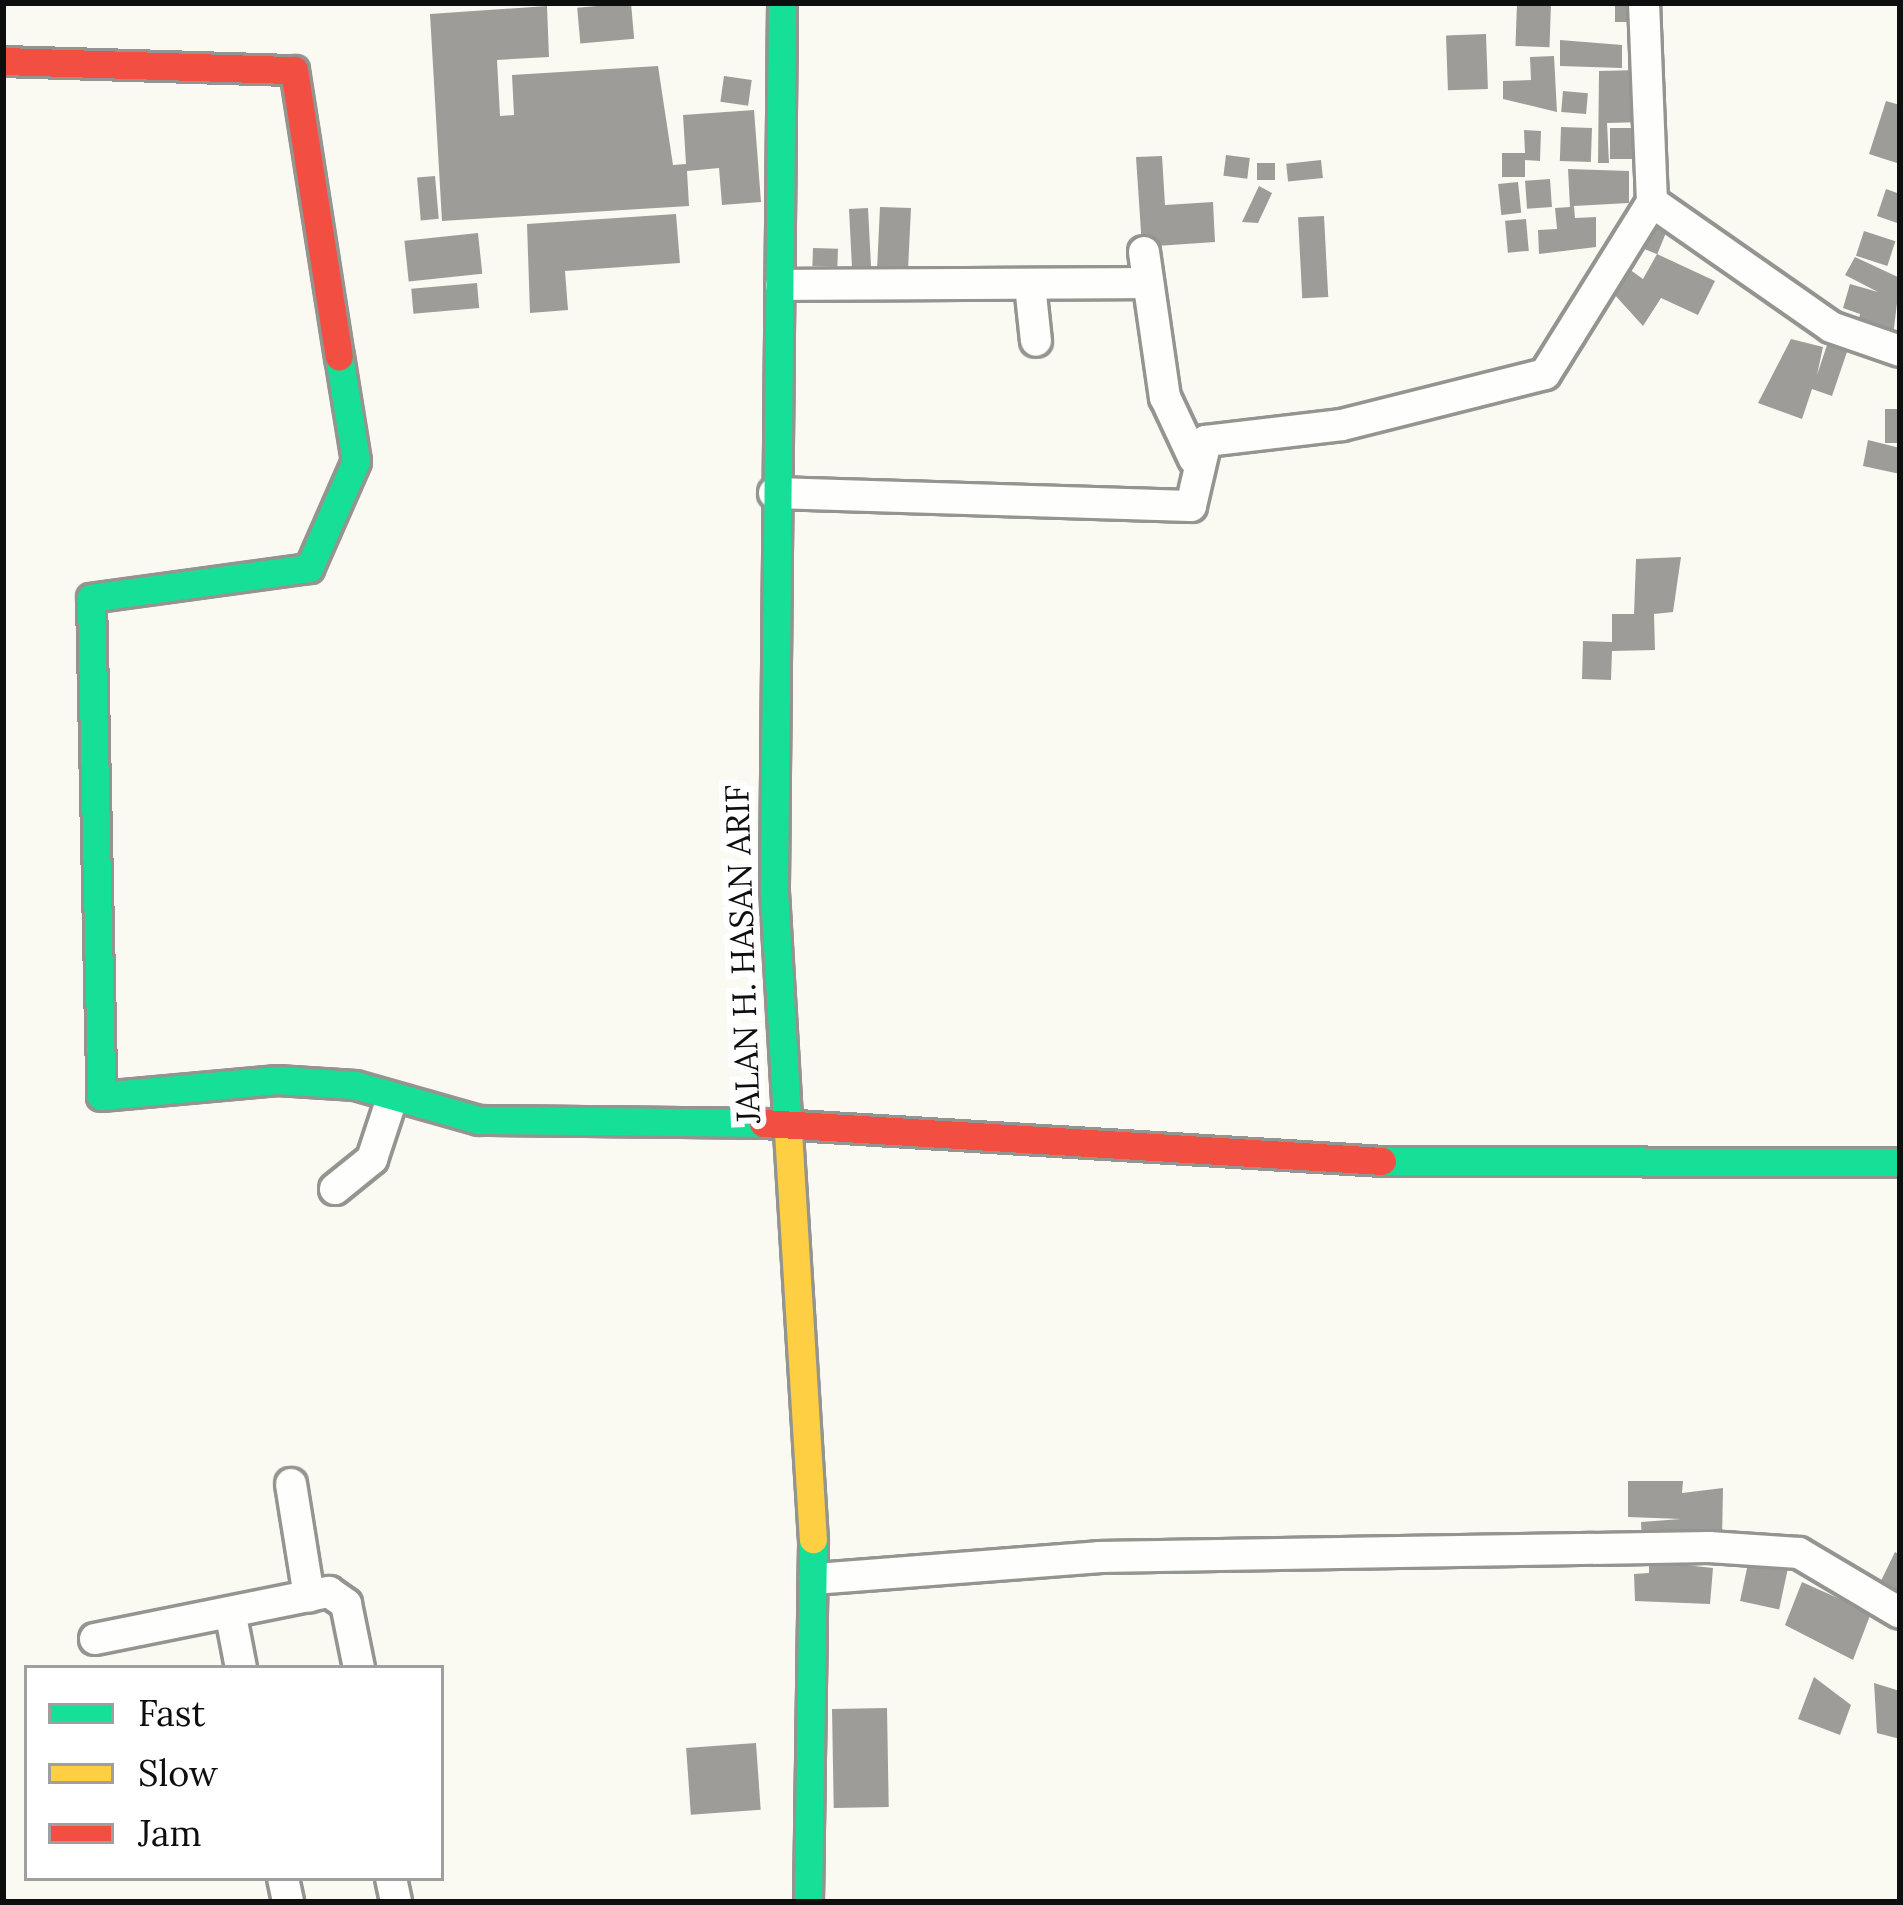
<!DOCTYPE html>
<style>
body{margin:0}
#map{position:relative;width:1903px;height:1905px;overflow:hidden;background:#fafaf2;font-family:Lora,serif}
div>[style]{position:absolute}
.building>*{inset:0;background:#9e9c98;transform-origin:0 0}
.roads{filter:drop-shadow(3px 0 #949491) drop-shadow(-3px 0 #949491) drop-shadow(0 3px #949491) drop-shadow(0 -3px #949491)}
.street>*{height:30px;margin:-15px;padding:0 15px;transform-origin:15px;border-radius:15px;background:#fefefd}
.fast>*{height:27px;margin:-13.5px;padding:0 13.5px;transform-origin:13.5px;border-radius:13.5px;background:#16e098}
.slow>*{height:27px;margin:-13.5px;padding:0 13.5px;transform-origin:13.5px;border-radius:13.5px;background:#ffcf43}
.jam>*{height:27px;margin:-13.5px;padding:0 13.5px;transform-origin:13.5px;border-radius:13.5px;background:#f24e42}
span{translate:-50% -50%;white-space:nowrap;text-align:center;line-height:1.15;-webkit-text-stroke:12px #fff;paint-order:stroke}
.street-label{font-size:33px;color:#0e0e0e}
.frame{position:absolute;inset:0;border:6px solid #0e0e0e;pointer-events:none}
.legend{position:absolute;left:24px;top:1665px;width:420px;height:216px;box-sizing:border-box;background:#fff;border:3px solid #9f9f9f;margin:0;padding:15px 21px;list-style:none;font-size:36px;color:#0e0e0e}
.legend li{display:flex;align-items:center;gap:24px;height:60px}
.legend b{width:60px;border:3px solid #9f9f9f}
</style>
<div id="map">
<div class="building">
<div style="left:631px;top:3px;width:36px;height:54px;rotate:85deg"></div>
<div style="left:1517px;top:3px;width:34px;height:43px;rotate:2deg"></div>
<div style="left:1615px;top:3px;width:20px;height:19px"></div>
<div style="clip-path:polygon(547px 6px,549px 57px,497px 60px,500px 116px,514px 115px,512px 75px,658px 66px,673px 165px,686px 164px,683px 115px,754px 110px,761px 202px,722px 205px,719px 168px,687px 171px,689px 206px,442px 221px,430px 14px)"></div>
<div style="left:1486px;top:34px;width:55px;height:40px;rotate:88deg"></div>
<div style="clip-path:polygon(1560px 40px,1622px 45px,1622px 68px,1560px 66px)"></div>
<div style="clip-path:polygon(1554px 56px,1557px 112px,1503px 99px,1503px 81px,1531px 80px,1530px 57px)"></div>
<div style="clip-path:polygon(1641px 70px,1646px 122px,1607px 123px,1609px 163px,1598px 163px,1599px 71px)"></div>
<div style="left:724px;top:76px;width:28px;height:26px;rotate:8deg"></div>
<div style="left:1563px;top:91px;width:25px;height:21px;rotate:5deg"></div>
<div style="clip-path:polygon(1886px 101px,1900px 105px,1900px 164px,1869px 154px)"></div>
<div style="left:1561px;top:127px;width:31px;height:34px;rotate:2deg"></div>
<div style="left:1610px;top:128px;width:29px;height:31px"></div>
<div style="clip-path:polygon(1524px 130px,1541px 131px,1540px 161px,1525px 160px,1525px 177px,1502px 177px,1502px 153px,1525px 153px)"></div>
<div style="left:1226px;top:155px;width:24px;height:21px;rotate:7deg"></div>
<div style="clip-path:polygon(1162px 156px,1165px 205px,1213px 202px,1215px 242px,1142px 247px,1136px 157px)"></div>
<div style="left:1321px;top:160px;width:18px;height:35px;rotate:84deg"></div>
<div style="left:1257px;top:163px;width:18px;height:17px"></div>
<div style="clip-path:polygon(1568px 169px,1629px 171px,1629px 203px,1574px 206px,1575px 218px,1596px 217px,1596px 247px,1539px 254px,1538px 230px,1557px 229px,1555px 208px,1570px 207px)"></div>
<div style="left:435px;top:176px;width:43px;height:18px;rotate:85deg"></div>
<div style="left:1550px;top:179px;width:28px;height:25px;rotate:86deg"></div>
<div style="left:1518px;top:182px;width:31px;height:20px;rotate:84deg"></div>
<div style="clip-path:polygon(1259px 186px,1272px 193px,1258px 223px,1242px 222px)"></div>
<div style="clip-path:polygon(1886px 189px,1900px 194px,1900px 224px,1877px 216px)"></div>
<div style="clip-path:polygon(880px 207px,911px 208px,907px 291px,877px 270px)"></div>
<div style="clip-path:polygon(868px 208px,872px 285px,827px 287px,826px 269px,852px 268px,849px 209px)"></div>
<div style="clip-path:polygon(676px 214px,680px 263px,565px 271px,568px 310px,530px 313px,527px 224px)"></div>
<div style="left:1324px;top:216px;width:81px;height:26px;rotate:87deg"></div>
<div style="left:1526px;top:219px;width:32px;height:21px;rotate:85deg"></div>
<div style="left:1647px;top:221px;width:22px;height:27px;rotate:22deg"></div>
<div style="left:1864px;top:231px;width:33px;height:26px;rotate:18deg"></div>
<div style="left:478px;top:233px;width:41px;height:74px;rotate:84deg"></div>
<div style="left:813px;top:248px;width:25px;height:18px;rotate:2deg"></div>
<div style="clip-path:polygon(1657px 254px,1715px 281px,1698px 315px,1661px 298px,1643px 326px,1613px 293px,1629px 269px,1643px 279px)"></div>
<div style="clip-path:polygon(1855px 257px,1900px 278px,1892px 345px,1855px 336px,1860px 314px,1843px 308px,1850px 284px,1878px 292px,1845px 275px)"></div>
<div style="left:477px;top:283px;width:25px;height:66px;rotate:85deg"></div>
<div style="clip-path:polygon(1791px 339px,1823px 347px,1817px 375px,1828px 342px,1848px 349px,1832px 396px,1812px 389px,1802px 419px,1758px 403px)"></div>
<div style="left:1885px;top:409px;width:15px;height:34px"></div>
<div style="clip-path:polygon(1868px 440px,1900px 448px,1900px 474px,1863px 466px)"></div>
<div style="clip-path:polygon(1681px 557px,1673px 612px,1654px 614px,1655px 650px,1612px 651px,1611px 680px,1582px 679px,1583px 641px,1612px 642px,1612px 614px,1634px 614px,1636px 559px)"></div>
<div style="clip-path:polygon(1628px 1481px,1683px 1481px,1682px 1493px,1723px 1488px,1722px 1540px,1642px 1544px,1641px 1522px,1681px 1519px,1628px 1517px)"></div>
<div style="clip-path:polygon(1895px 1552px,1900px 1555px,1900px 1598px,1878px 1587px)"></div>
<div style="left:1749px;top:1559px;width:40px;height:43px;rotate:12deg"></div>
<div style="clip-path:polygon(1649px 1561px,1713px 1568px,1710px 1604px,1635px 1601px,1634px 1574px,1649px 1573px)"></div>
<div style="clip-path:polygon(1802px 1582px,1871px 1613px,1853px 1660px,1785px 1625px)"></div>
<div style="clip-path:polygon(1814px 1677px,1851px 1705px,1840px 1735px,1798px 1719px)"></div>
<div style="clip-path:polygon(1874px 1683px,1900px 1691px,1900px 1739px,1877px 1733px)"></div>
<div style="left:887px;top:1708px;width:99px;height:55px;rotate:89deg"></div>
<div style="left:756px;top:1743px;width:67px;height:70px;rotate:86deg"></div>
</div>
<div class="roads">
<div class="street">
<div style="left:1652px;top:202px;width:218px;rotate:34.9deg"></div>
<div style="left:1831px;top:327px;width:73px;rotate:19.2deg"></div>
<div style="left:1144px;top:252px;width:147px;rotate:81.8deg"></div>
<div style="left:1165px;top:397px;width:68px;rotate:64.9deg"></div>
<div style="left:781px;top:285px;width:367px;rotate:-0.3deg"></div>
<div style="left:1030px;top:285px;width:56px;rotate:83.9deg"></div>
<div style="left:774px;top:493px;width:417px;rotate:1.8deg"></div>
<div style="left:1191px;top:506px;width:67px;rotate:-77deg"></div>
<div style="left:1206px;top:441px;width:137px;rotate:-6.7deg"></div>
<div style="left:1342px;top:425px;width:209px;rotate:-14.1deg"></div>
<div style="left:1545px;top:374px;width:203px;rotate:-58.1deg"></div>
<div style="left:1652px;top:202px;width:199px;rotate:-92.3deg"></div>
<div style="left:335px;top:1189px;width:48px;rotate:-39deg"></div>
<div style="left:372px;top:1159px;width:64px;rotate:-71.8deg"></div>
<div style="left:291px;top:1484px;width:114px;rotate:80.9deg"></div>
<div style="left:815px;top:1579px;width:285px;rotate:-4.4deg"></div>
<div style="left:1099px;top:1557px;width:610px;rotate:-0.94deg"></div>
<div style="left:1709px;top:1547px;width:90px;rotate:3.8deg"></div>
<div style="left:1799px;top:1553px;width:117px;rotate:30.7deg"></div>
<div style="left:231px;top:1616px;width:53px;rotate:79.1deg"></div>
<div style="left:95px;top:1639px;width:239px;rotate:-11.4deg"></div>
<div style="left:329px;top:1592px;width:21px;rotate:35deg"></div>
<div style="left:346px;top:1604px;width:65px;rotate:78.5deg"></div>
<div style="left:283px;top:1878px;width:25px;rotate:78deg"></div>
<div style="left:391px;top:1878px;width:25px;rotate:78deg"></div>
</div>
<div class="fast">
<div style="left:782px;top:3px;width:889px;rotate:90.52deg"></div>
<div style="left:774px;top:892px;width:240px;rotate:86.7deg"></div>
<div style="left:339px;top:356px;width:106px;rotate:80.8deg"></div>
<div style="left:356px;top:461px;width:117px;rotate:113.7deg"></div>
<div style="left:309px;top:568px;width:220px;rotate:172.2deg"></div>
<div style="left:91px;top:598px;width:498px;rotate:88.8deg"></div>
<div style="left:101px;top:1096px;width:177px;rotate:-5.2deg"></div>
<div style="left:277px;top:1080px;width:78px;rotate:3.7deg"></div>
<div style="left:355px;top:1085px;width:129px;rotate:15.8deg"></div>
<div style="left:479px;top:1120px;width:284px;rotate:0.6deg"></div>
<div style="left:1382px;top:1161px;width:518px;rotate:0.11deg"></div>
<div style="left:808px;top:1902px;width:363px;rotate:-89.2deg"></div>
</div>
<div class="slow">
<div style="left:788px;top:1132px;width:408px;rotate:86.5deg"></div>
</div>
<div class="jam">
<div style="left:3px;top:61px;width:291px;rotate:1.8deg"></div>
<div style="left:294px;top:70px;width:290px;rotate:81.1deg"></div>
<div style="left:763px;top:1123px;width:620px;rotate:3.51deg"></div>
</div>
</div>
<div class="street-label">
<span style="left:743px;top:954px;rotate:-92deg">JALAN H. HASAN ARIF</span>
</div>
<div class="frame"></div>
<ul class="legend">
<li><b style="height:15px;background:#16e098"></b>Fast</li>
<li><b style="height:15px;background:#ffcf43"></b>Slow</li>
<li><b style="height:15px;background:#f24e42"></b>Jam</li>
</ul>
</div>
